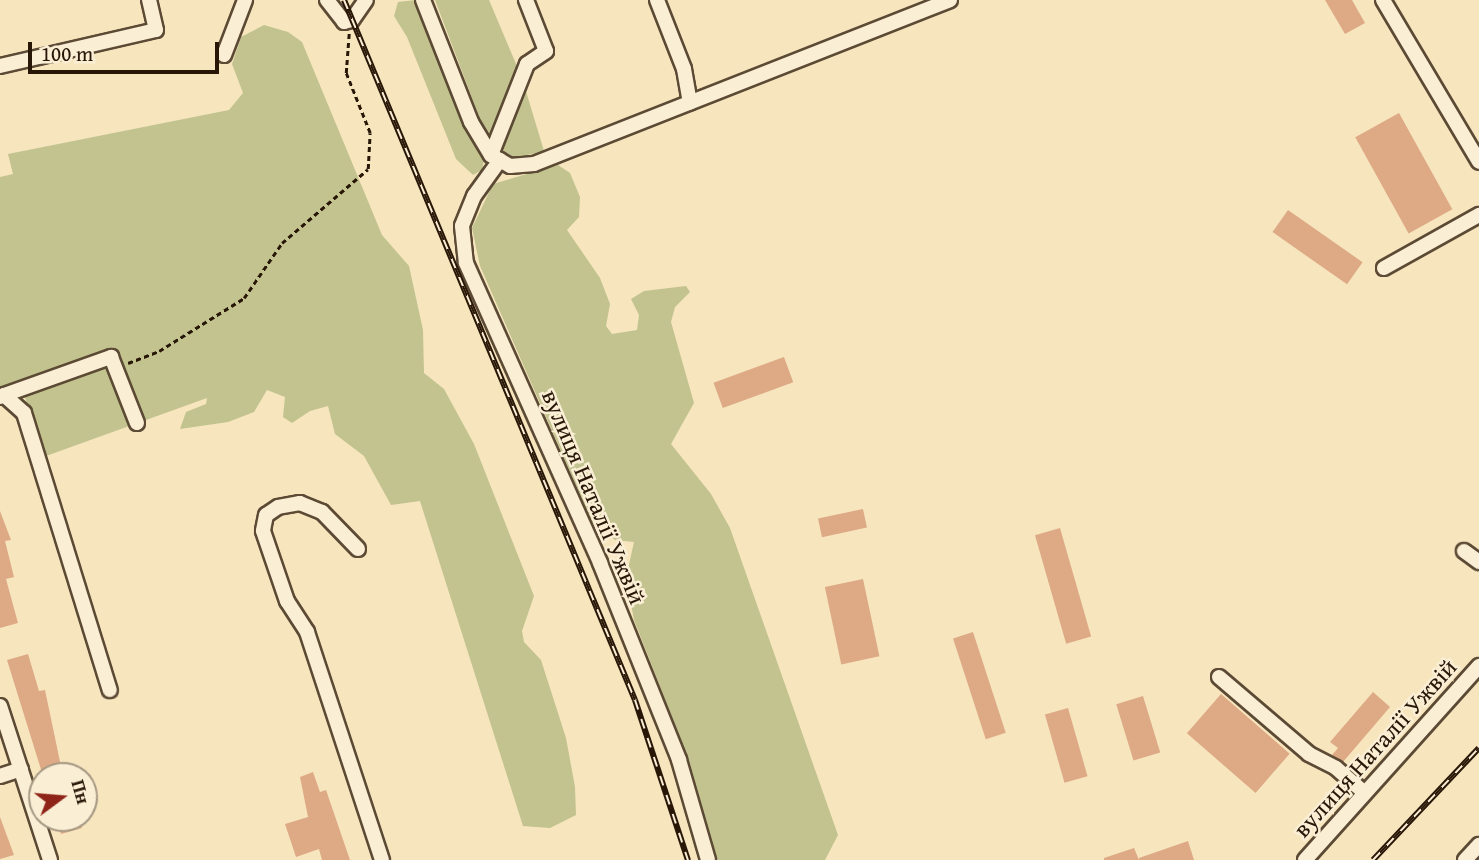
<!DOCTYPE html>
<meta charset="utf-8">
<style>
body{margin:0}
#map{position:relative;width:1479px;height:860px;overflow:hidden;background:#f7e5be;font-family:"Gentium Book Plus",serif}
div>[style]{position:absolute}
.green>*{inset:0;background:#c2c38e}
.building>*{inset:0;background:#ddaa85;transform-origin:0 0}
.path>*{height:2.5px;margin-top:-1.25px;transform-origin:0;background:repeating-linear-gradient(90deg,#281607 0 5px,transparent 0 8.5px)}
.roads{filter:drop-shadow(2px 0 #5c4a35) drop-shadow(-2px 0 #5c4a35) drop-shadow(0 2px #5c4a35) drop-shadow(0 -2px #5c4a35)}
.minor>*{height:14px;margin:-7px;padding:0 7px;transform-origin:7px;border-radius:7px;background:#faeed5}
.rail>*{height:6px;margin-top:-3px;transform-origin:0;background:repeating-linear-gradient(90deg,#faeed5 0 10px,#281607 0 20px);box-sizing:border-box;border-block:2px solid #281607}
span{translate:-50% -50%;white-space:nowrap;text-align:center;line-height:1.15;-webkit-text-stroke:5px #faeed5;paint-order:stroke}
.street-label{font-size:24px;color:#281607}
.north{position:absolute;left:28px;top:762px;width:70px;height:70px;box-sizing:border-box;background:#faeed5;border:2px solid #a69883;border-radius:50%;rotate:74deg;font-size:19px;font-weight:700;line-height:28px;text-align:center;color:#281607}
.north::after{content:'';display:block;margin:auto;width:24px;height:32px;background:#8f2418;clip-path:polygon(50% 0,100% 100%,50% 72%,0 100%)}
.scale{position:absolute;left:28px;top:42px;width:191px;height:32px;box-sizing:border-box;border:4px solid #281607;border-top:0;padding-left:9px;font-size:21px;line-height:24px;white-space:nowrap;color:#281607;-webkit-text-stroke:5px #faeed5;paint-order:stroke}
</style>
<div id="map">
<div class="green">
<div style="clip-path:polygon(416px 0,484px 160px,482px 170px,473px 175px,456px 159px,407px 37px,394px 16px,398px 2px)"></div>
<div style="clip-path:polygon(435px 0,489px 0,522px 78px,544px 151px,515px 158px,499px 148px,480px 119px)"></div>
<div style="clip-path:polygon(264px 25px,288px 32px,302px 42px,382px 235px,409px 266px,423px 330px,424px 373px,444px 389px,474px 444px,534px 596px,522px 631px,524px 642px,541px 660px,566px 738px,575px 787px,576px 815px,550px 828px,523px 826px,420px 501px,391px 505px,364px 456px,335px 434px,328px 406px,310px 411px,292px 423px,283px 417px,285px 397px,267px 390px,254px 412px,228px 422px,180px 429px,186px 412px,206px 404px,207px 398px,46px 456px,23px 392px,0 400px,0 177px,13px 174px,8px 154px,229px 110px,243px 93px,232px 64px,241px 37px)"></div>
<div style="clip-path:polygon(558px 165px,570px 173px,580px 197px,579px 217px,567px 230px,600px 278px,610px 304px,606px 326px,612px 334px,637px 330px,639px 315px,631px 299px,644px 291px,686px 286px,690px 292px,675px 307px,671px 322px,694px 403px,671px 444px,711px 494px,730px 528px,838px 835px,825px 860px,715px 860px,686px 753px,634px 620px,626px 578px,634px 542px,615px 540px,592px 522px,480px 266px,472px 228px,493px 184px)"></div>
</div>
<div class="building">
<div style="clip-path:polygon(1325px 0,1352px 0,1365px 23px,1345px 34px)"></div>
<div style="left:1399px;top:113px;width:110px;height:50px;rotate:61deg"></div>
<div style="left:1288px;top:210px;width:91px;height:27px;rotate:35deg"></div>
<div style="left:784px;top:357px;width:27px;height:75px;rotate:70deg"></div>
<div style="left:863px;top:509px;width:19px;height:46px;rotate:78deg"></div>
<div style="clip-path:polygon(0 511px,11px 540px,5px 541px,14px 577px,6px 579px,18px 623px,0 628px)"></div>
<div style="left:1060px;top:528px;width:113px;height:26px;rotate:74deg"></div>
<div style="left:863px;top:579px;width:79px;height:39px;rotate:78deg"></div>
<div style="left:973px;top:632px;width:106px;height:21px;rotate:72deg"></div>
<div style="clip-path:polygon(28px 654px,39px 691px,45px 690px,63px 776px,43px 776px,7px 660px)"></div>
<div style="clip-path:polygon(1373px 692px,1390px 707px,1343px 762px,1332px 755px,1338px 748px,1330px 742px)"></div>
<div style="left:1221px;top:694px;width:91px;height:52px;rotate:41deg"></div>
<div style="left:1143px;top:696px;width:59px;height:28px;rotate:73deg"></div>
<div style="left:1068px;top:708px;width:71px;height:24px;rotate:74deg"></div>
<div style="clip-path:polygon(313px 772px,320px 792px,326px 790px,350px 860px,322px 860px,319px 849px,296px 857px,285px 824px,308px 817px,300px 777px)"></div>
<div style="clip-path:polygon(0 817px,14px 855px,0 859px)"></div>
<div style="clip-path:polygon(57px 818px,79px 818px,82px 828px,61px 834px)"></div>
<div style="clip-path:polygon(1188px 841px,1194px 860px,1139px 860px,1139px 858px)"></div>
<div style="clip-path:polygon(1134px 848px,1139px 860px,1104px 860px,1104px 858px)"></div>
</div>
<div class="path">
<div style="left:128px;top:363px;width:33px;rotate:-21deg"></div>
<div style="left:159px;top:351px;width:100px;rotate:-31.9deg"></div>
<div style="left:244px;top:298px;width:67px;rotate:-55.4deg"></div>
<div style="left:282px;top:243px;width:113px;rotate:-40.7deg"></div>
<div style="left:368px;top:169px;width:36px;rotate:-87deg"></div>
<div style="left:370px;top:133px;width:65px;rotate:-111.8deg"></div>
<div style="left:346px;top:73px;width:40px;rotate:-85.7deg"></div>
</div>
<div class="roads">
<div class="minor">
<div style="left:327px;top:0;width:28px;rotate:52deg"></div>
<div style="left:344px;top:22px;width:8px;rotate:-14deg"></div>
<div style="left:352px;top:20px;width:24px;rotate:-55deg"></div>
<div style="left:423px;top:0;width:131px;rotate:68.5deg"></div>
<div style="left:471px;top:122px;width:39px;rotate:59deg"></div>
<div style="left:491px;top:155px;width:22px;rotate:30deg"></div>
<div style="left:510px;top:166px;width:24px;rotate:-5deg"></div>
<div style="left:534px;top:164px;width:447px;rotate:-21.5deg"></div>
<div style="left:657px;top:0;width:74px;rotate:68.6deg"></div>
<div style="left:684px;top:69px;width:34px;rotate:80deg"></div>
<div style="left:1383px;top:0;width:188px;rotate:59.3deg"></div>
<div style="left:224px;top:55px;width:59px;rotate:-69.1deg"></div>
<div style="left:0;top:66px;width:160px;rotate:-13deg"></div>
<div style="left:156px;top:30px;width:31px;rotate:-103deg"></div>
<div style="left:491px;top:155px;width:98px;rotate:-68.4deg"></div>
<div style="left:527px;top:64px;width:23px;rotate:-34deg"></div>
<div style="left:546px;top:51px;width:55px;rotate:-111.4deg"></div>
<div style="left:500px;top:160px;width:44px;rotate:125.8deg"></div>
<div style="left:474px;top:196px;width:32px;rotate:112deg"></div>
<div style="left:462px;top:226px;width:37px;rotate:84deg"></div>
<div style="left:466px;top:263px;width:329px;rotate:65.9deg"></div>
<div style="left:600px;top:563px;width:212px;rotate:68.1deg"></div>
<div style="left:679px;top:760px;width:104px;rotate:73.8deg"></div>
<div style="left:1384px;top:268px;width:109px;rotate:-29.2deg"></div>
<div style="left:4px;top:395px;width:114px;rotate:-19.6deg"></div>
<div style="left:111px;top:357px;width:71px;rotate:68.5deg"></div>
<div style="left:0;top:397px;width:4px;rotate:-27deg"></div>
<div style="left:4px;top:395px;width:27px;rotate:42deg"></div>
<div style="left:24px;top:413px;width:290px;rotate:72.8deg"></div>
<div style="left:358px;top:549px;width:52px;rotate:-134.2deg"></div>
<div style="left:322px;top:512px;width:24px;rotate:-158deg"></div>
<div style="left:300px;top:503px;width:22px;rotate:170deg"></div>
<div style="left:278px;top:507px;width:14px;rotate:146deg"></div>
<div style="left:266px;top:515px;width:16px;rotate:101deg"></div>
<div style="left:263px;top:531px;width:74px;rotate:71.1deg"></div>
<div style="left:287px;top:601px;width:37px;rotate:57deg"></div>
<div style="left:307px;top:632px;width:240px;rotate:71.8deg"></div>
<div style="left:1464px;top:551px;width:19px;rotate:36deg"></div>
<div style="left:1219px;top:677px;width:118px;rotate:40.5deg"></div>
<div style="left:1309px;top:754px;width:30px;rotate:27deg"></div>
<div style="left:1336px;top:768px;width:37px;rotate:41deg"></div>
<div style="left:0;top:706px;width:162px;rotate:72deg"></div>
<div style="left:0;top:776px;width:22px;rotate:-18deg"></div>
<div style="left:1305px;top:860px;width:261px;rotate:-48.1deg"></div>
<div style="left:1465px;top:860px;width:21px;rotate:-47deg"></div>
</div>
</div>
<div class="rail">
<div style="left:344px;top:0;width:758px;rotate:67.43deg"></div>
<div style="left:635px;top:700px;width:169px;rotate:71.7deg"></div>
<div style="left:1373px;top:860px;width:154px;rotate:-46.6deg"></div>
</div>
<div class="street-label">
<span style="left:594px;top:497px;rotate:67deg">вулиця Наталії Ужвій</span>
<span style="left:1375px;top:748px;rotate:-48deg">вулиця Наталії Ужвій</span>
</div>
<div class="north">Пн</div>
<div class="scale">100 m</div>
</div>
